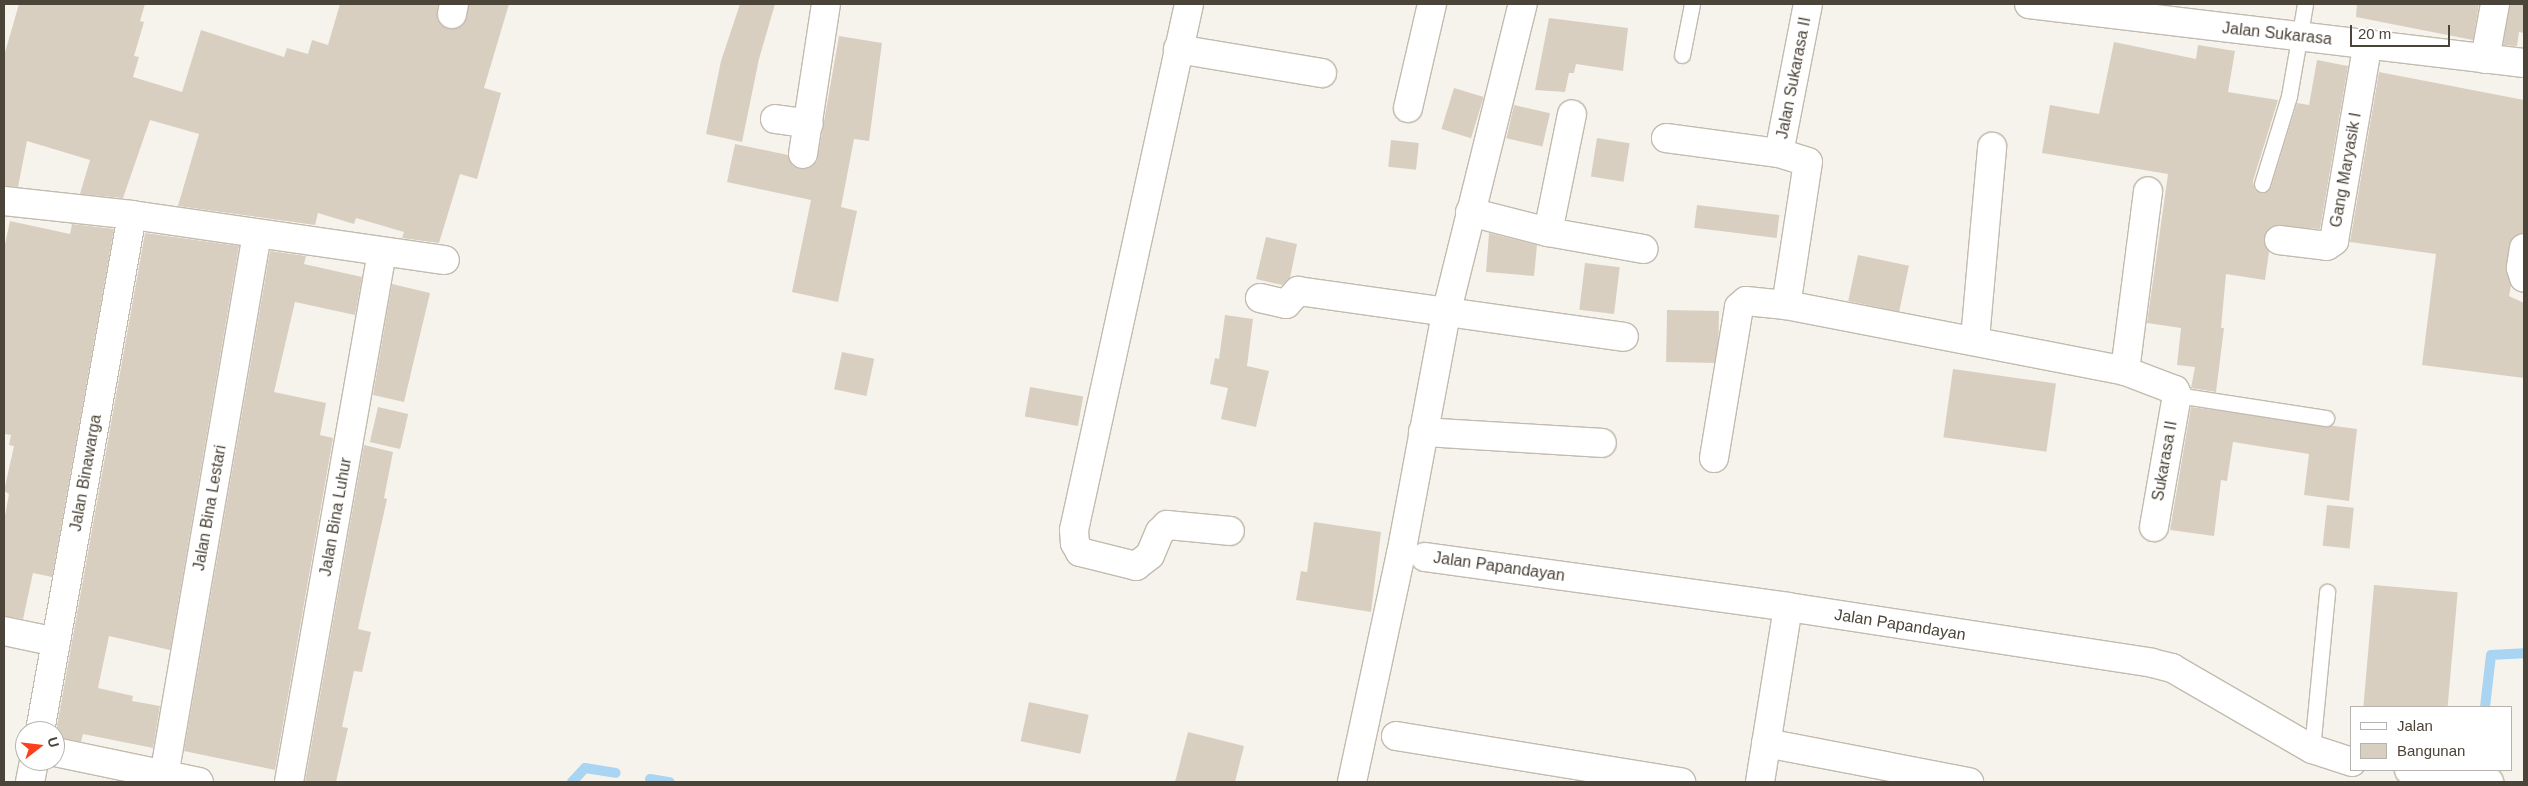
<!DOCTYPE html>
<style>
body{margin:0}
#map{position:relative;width:2528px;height:786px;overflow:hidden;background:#f6f3ec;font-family:Arial,sans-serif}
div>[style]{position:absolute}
.stream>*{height:10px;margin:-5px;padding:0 5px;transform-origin:5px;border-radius:5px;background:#a9d4f2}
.building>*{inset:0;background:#d8cfc1;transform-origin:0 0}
.roads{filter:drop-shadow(1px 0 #c2bbae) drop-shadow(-1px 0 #c2bbae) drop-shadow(0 1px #c2bbae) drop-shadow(0 -1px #c2bbae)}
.service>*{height:15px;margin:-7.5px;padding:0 7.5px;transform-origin:7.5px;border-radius:7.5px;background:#fff}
.minor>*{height:28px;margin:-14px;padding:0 14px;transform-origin:14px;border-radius:14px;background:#fff}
.tertiary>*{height:28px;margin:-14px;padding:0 14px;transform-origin:14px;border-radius:14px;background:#fff}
span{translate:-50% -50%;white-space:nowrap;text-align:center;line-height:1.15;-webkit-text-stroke:4.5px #fff;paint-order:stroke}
.street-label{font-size:16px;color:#4b4439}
.frame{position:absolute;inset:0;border:5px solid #4b4439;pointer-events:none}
.legend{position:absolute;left:2350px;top:706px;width:162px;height:65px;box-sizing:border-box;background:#fff;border:1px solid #b7b4b0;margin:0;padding:6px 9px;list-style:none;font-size:15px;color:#4b4439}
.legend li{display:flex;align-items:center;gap:10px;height:25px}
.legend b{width:25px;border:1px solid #b7b4b0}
.north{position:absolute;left:15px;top:721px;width:50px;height:50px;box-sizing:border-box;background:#fff;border:1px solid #b7b4b0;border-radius:50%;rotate:74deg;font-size:14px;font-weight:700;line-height:20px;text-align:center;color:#4b4439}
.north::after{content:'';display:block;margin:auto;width:18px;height:22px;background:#fc3f1d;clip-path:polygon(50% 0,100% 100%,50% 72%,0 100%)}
.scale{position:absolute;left:2350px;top:25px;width:100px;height:22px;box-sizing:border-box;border:2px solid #4b4439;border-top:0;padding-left:6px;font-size:15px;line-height:18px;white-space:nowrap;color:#4b4439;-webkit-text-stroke:4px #fff;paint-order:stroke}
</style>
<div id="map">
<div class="stream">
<div style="left:2485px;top:707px;width:52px;rotate:-83.4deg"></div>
<div style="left:2491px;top:655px;width:33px;rotate:-3deg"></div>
<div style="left:650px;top:779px;width:20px;rotate:9deg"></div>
<div style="left:572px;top:782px;width:19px;rotate:-47deg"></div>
<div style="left:585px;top:768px;width:31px;rotate:9deg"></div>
</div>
<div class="building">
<div style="clip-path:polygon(19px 4px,145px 4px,140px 21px,144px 22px,134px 56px,139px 57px,133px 77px,182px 92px,201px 30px,284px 57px,287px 48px,308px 54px,312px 40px,328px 45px,340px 4px,438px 4px,437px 19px,449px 29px,464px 24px,469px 4px,509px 4px,484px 88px,501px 93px,477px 179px,460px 174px,439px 243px,402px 238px,404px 232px,356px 218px,354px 224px,318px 213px,315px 225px,178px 206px,199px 134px,150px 120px,123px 198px,80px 194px,90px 160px,27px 141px,18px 187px,4px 186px,4px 56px)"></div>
<div style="clip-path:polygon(740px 4px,775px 4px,759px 59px,742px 142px,706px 134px,721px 61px)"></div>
<div style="clip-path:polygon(2357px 4px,2479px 4px,2473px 40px,2356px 17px)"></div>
<div style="clip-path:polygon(2510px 4px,2524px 4px,2524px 33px,2519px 32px,2517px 46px,2503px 45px)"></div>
<div style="clip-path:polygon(1549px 18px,1628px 28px,1623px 71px,1576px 64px,1574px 73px,1569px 73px,1565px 92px,1535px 90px)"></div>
<div style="clip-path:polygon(839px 36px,882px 43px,869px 141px,854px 139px,841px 207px,857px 211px,838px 302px,792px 292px,811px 200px,727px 182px,735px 144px,788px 155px,793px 166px,800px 169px,809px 168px,817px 161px)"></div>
<div style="clip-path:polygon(2114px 42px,2196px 59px,2198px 45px,2235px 51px,2228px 92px,2278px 100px,2253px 181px,2255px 190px,2260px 193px,2271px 187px,2297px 103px,2309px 105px,2317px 60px,2348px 66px,2320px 229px,2272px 226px,2264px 238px,2269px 252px,2265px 280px,2226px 274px,2221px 328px,2224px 328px,2216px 392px,2191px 388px,2195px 367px,2177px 365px,2181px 328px,2147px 323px,2168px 174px,2042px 153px,2050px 105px,2099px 114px)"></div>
<div style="clip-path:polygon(2379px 72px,2524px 100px,2524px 233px,2512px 239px,2506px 266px,2511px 286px,2509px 296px,2524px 303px,2524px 378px,2422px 365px,2436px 254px,2350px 242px)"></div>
<div style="left:1454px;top:88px;width:31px;height:43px;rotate:17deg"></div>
<div style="left:1514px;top:105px;width:37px;height:34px;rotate:13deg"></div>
<div style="left:1597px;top:138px;width:33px;height:39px;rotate:9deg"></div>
<div style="left:1391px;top:140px;width:28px;height:27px;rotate:6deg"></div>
<div style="left:1697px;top:205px;width:83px;height:23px;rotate:7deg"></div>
<div style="clip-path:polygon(10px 221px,70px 234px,72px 224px,114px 229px,52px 577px,33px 573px,23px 619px,4px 616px,4px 521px,9px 494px,4px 491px,14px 446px,9px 445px,11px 435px,4px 434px,4px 249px)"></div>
<div style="clip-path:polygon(145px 233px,239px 246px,170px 650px,109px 636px,98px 688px,133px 696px,132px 701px,160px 706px,153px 748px,83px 734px,81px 742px,55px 737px)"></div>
<div style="clip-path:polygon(1489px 233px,1537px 245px,1534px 276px,1486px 272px)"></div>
<div style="clip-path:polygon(1266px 237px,1297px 244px,1290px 278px,1282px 285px,1256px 279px)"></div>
<div style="clip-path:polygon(270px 251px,306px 256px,304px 264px,362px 277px,355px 315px,295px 302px,274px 392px,326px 403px,320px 435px,333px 438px,275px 770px,184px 751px)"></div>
<div style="left:1858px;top:255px;width:52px;height:47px;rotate:12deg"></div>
<div style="left:1585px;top:263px;width:35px;height:47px;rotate:7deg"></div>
<div style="clip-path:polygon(392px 284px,430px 293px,404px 402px,373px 395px)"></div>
<div style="left:1667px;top:310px;width:52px;height:52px;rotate:1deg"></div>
<div style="clip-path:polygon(1225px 315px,1253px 319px,1247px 366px,1269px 371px,1256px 427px,1221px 419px,1228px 388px,1210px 384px,1215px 358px,1219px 359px)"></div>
<div style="left:842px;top:352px;width:33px;height:38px;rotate:12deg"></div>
<div style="left:1953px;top:369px;width:104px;height:69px;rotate:8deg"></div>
<div style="left:1030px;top:387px;width:54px;height:30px;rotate:10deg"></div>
<div style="left:378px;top:407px;width:31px;height:36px;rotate:13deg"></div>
<div style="clip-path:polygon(2191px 407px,2357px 429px,2349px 501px,2304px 495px,2309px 454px,2233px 442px,2227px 481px,2221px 480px,2214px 536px,2170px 530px)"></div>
<div style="clip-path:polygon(364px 445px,393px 452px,384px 498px,387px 499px,358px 629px,371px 632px,362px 672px,354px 671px,342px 727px,348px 728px,336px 782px,305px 782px)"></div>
<div style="left:2327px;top:505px;width:27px;height:41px;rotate:6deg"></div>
<div style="clip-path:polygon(1314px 522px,1381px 532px,1371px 612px,1296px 600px,1301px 571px,1307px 572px)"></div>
<div style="left:2374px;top:585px;width:84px;height:123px;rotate:5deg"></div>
<div style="left:1029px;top:702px;width:61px;height:40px;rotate:12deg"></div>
<div style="clip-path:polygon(1188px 732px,1244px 746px,1235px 782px,1175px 782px)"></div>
</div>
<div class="roads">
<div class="service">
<div style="left:1682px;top:55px;width:52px;rotate:-78.9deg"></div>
<div style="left:2262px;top:184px;width:92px;rotate:-72.9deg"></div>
<div style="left:2289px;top:96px;width:93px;rotate:-80.1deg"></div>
<div style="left:2177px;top:395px;width:151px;rotate:8.8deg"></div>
<div style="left:2312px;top:749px;width:158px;rotate:-84.5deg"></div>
</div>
<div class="minor">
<div style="left:1189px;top:4px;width:538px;rotate:102.33deg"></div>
<div style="left:1074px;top:530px;width:13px;rotate:86deg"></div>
<div style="left:1075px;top:543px;width:10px;rotate:61deg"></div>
<div style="left:1080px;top:552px;width:58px;rotate:14deg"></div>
<div style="left:1136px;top:566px;width:18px;rotate:-38deg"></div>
<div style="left:1150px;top:555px;width:25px;rotate:-67deg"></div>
<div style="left:1160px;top:532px;width:10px;rotate:-45deg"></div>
<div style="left:1167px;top:525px;width:63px;rotate:5.4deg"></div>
<div style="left:452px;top:14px;width:10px;rotate:-79deg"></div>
<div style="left:1178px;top:49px;width:146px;rotate:9.5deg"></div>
<div style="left:2485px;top:59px;width:56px;rotate:-79.7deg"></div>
<div style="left:1408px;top:108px;width:107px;rotate:-77deg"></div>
<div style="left:775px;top:119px;width:34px;rotate:8deg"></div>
<div style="left:1666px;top:138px;width:114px;rotate:7.6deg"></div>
<div style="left:1779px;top:153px;width:30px;rotate:17deg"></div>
<div style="left:1808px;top:162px;width:145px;rotate:98.7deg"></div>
<div style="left:1779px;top:153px;width:152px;rotate:-79deg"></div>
<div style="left:803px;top:154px;width:152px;rotate:-81.3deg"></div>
<div style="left:4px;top:201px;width:129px;rotate:6.2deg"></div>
<div style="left:132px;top:215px;width:316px;rotate:8.2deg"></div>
<div style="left:1470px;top:212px;width:81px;rotate:14.4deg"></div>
<div style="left:1548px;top:232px;width:97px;rotate:10.1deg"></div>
<div style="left:1548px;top:232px;width:120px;rotate:-78.5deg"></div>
<div style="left:2279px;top:240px;width:48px;rotate:7.1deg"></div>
<div style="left:2327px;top:246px;width:9px;rotate:-36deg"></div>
<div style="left:2334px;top:241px;width:201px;rotate:-80.3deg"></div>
<div style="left:2524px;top:248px;width:20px;rotate:99deg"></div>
<div style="left:2521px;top:268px;width:10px;rotate:73deg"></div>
<div style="left:1260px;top:298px;width:27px;rotate:13deg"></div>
<div style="left:1286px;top:304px;width:18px;rotate:-47deg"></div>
<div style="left:1298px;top:291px;width:329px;rotate:8deg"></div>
<div style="left:1975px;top:339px;width:193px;rotate:-84.9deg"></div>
<div style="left:2125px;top:371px;width:181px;rotate:-82.7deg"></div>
<div style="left:1423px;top:432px;width:179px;rotate:3.5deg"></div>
<div style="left:1714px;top:458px;width:153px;rotate:-80.6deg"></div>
<div style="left:1739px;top:307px;width:9px;rotate:-41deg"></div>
<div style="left:1746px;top:301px;width:40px;rotate:5.7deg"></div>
<div style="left:1786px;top:305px;width:345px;rotate:11deg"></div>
<div style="left:2125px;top:371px;width:53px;rotate:20.8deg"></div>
<div style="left:2175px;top:390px;width:5px;rotate:68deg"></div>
<div style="left:2177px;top:395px;width:134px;rotate:99.9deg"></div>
<div style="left:1425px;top:557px;width:366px;rotate:7.8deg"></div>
<div style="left:1788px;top:607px;width:368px;rotate:8.7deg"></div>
<div style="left:2152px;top:663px;width:21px;rotate:14deg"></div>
<div style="left:2172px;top:668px;width:162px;rotate:30.1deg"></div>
<div style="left:2312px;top:749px;width:42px;rotate:18deg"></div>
<div style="left:4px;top:631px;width:53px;rotate:11.9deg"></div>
<div style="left:40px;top:731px;width:524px;rotate:-79.89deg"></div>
<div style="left:1396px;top:736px;width:289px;rotate:9.2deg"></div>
<div style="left:1766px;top:743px;width:207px;rotate:10.9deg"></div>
<div style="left:55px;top:752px;width:147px;rotate:11.8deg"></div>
<div style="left:2409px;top:770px;width:81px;rotate:8.5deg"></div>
<div style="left:30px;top:782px;width:21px;rotate:-79deg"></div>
<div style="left:163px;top:782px;width:556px;rotate:-80.27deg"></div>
<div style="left:289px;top:782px;width:538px;rotate:-80.05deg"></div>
<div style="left:1352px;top:782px;width:233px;rotate:-77.9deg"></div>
<div style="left:1401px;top:554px;width:244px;rotate:-79.4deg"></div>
<div style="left:1446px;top:314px;width:319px;rotate:-76.1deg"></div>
<div style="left:1760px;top:782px;width:177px;rotate:-80.9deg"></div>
</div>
<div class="tertiary">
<div style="left:2029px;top:4px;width:499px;rotate:6.8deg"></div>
</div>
</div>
<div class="street-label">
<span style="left:2277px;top:34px;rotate:6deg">Jalan Sukarasa</span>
<span style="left:1794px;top:78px;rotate:-79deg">Jalan Sukarasa II</span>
<span style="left:2346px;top:170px;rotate:-80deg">Gang Maryasik I</span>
<span style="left:2165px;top:461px;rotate:-80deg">Sukarasa II</span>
<span style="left:86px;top:473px;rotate:-80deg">Jalan Binawarga</span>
<span style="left:210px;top:508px;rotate:-80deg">Jalan Bina Lestari</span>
<span style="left:336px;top:517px;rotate:-80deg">Jalan Bina Luhur</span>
<span style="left:1499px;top:567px;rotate:8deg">Jalan Papandayan</span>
<span style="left:1900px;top:625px;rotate:9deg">Jalan Papandayan</span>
</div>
<div class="frame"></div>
<ul class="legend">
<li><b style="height:6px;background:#fff"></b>Jalan</li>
<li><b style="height:14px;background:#d8cfc1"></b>Bangunan</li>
</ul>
<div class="north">U</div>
<div class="scale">20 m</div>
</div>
